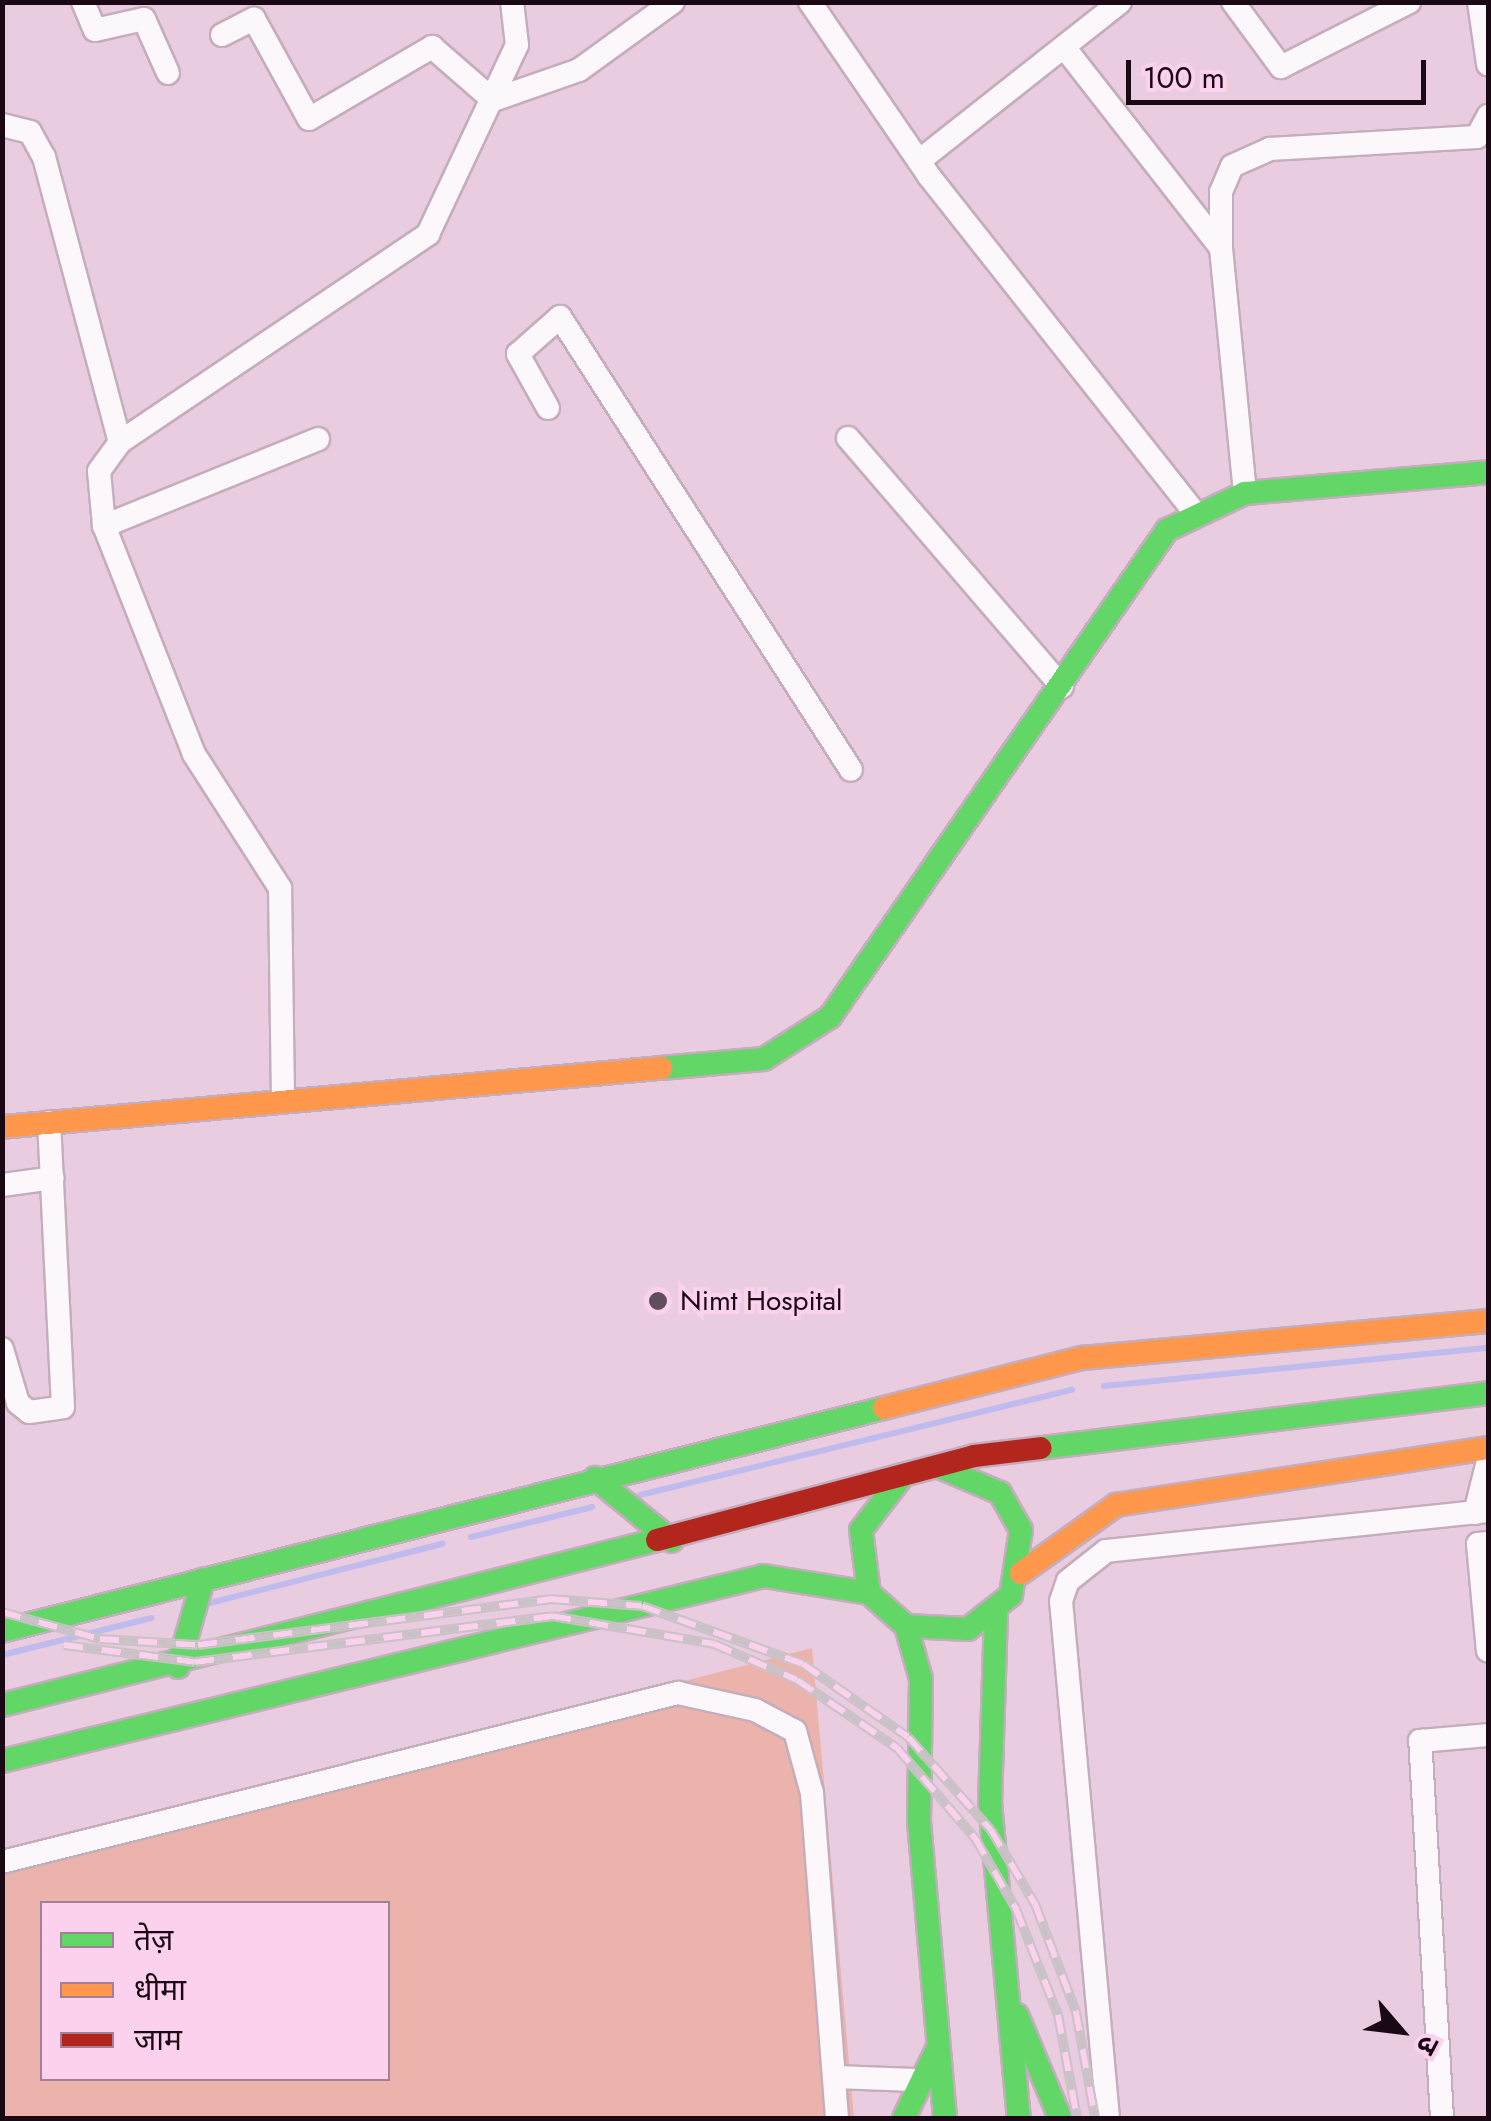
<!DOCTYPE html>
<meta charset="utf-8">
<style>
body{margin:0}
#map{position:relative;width:1491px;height:2121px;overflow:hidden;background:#e9ccdf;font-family:Jost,"Noto Sans Devanagari",sans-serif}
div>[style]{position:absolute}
.green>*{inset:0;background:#ebb3ac}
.stream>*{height:6px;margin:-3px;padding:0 3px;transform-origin:3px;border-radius:3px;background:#c0bbee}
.roads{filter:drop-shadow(2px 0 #c4adbc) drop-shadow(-2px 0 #c4adbc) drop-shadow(0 2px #c4adbc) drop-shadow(0 -2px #c4adbc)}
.street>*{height:22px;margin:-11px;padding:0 11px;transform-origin:11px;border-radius:11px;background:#fcf7fa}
.fast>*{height:22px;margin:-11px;padding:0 11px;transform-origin:11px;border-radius:11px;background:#63d668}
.slow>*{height:22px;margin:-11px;padding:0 11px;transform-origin:11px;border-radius:11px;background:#ff974d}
.jam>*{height:22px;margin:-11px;padding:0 11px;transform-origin:11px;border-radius:11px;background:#b3261e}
.rail>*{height:10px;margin-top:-5px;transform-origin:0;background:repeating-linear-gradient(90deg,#fcd1ed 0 19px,#cac2c7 0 38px);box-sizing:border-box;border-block:2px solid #cac2c7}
.dots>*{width:28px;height:28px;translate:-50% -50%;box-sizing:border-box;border:5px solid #fcd1ed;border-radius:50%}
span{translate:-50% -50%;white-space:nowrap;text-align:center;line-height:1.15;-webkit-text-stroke:8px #fcd1ed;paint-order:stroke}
.poi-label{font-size:28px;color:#1a0915}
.left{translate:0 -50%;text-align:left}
.frame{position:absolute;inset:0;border:5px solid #1a0915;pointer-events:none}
.legend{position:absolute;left:40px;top:1901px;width:350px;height:180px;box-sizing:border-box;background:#fcd1ed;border:2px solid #a28197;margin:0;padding:12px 18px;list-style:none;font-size:30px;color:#1a0915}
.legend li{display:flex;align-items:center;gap:20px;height:50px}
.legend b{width:50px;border:2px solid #a28197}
.north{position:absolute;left:1351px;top:1981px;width:100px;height:100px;-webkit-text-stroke:8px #fcd1ed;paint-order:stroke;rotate:118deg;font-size:28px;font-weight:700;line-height:40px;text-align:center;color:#1a0915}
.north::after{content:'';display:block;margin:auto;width:35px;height:45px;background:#1a0915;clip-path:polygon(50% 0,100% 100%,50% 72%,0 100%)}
.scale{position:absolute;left:1126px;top:60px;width:300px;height:45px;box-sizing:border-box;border:5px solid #1a0915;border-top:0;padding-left:12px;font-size:30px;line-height:35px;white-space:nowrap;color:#1a0915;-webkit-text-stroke:8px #fcd1ed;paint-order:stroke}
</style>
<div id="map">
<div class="green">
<div style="clip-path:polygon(evenodd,812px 1648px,854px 2118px,3px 2118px,3px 1857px,812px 1648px,42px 1904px,388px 1904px,388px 2078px,42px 2078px,42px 1904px)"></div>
</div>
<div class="stream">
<div style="left:1104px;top:1386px;width:386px;rotate:-5.7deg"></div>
<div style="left:640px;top:1495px;width:445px;rotate:-13.7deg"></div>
<div style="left:471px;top:1537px;width:125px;rotate:-13.9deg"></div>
<div style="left:206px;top:1604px;width:244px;rotate:-14.3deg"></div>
<div style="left:2px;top:1655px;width:154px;rotate:-13.9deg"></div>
</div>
<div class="roads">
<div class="street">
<div style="left:83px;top:2px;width:30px;rotate:67deg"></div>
<div style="left:95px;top:30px;width:50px;rotate:-12.7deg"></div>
<div style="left:144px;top:19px;width:59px;rotate:66deg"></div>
<div style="left:810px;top:2px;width:211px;rotate:55.6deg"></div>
<div style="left:929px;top:176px;width:426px;rotate:51.7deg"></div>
<div style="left:1233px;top:2px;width:81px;rotate:53.6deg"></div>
<div style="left:1281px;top:67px;width:144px;rotate:-26.9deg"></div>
<div style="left:1479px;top:2px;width:63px;rotate:81.7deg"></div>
<div style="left:222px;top:35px;width:36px;rotate:-27deg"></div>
<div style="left:254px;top:19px;width:114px;rotate:61.2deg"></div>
<div style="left:309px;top:119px;width:143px;rotate:-30.3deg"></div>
<div style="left:432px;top:47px;width:81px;rotate:41deg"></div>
<div style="left:493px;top:100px;width:91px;rotate:-19.2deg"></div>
<div style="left:579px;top:70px;width:116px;rotate:-35.9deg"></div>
<div style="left:1064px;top:47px;width:255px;rotate:52deg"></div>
<div style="left:2px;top:125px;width:29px;rotate:14deg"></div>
<div style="left:30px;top:132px;width:29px;rotate:61deg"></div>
<div style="left:44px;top:157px;width:295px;rotate:75.1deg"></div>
<div style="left:919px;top:161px;width:256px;rotate:-38.3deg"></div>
<div style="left:548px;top:408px;width:62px;rotate:-119.1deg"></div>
<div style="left:518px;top:354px;width:56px;rotate:-41.4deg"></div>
<div style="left:560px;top:317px;width:538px;rotate:57.28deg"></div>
<div style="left:848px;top:438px;width:328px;rotate:49.3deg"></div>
<div style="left:1245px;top:493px;width:246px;rotate:-95.6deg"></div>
<div style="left:1221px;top:248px;width:56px;rotate:-90deg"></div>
<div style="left:1221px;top:192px;width:28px;rotate:-67deg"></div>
<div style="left:1232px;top:166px;width:42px;rotate:-24.1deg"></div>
<div style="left:1270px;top:149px;width:207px;rotate:-3.3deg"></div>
<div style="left:1477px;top:137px;width:24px;rotate:-62deg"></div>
<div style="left:104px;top:526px;width:231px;rotate:-22.1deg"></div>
<div style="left:283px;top:1101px;width:213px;rotate:-90.8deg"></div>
<div style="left:280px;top:888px;width:159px;rotate:-122.7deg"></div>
<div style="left:194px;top:754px;width:245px;rotate:-111.5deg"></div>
<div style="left:104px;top:526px;width:55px;rotate:-95.2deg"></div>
<div style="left:99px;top:471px;width:36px;rotate:-54deg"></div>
<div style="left:120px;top:442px;width:372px;rotate:-34deg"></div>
<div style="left:428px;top:234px;width:209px;rotate:-64.8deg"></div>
<div style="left:517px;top:45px;width:43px;rotate:-96.6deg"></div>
<div style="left:2px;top:1185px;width:51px;rotate:-7.8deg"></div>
<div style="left:2px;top:1349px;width:56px;rotate:73.5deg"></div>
<div style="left:18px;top:1403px;width:14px;rotate:39deg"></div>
<div style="left:29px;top:1412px;width:34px;rotate:-8deg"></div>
<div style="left:63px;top:1407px;width:285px;rotate:-92.8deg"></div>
<div style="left:1475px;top:1513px;width:54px;rotate:-76deg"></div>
<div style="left:1488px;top:1543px;width:10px;rotate:174deg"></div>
<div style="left:1478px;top:1544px;width:107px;rotate:84.7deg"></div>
<div style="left:2px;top:1862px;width:697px;rotate:-14.04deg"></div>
<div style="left:678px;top:1693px;width:79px;rotate:12.4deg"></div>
<div style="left:755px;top:1710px;width:45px;rotate:27.7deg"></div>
<div style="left:795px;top:1731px;width:64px;rotate:74.7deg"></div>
<div style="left:812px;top:1793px;width:326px;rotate:85.6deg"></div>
<div style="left:834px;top:2077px;width:82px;rotate:2.1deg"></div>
<div style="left:1108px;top:2118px;width:519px;rotate:-95.19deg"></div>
<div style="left:1061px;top:1601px;width:21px;rotate:-71deg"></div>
<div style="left:1068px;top:1581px;width:48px;rotate:-38.3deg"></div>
<div style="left:1106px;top:1551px;width:384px;rotate:-6deg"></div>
<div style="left:1442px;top:2118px;width:378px;rotate:-93.3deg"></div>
<div style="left:1420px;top:1741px;width:68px;rotate:-5deg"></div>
</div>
<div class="fast">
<div style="left:661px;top:1068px;width:103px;rotate:-5deg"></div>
<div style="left:764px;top:1059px;width:78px;rotate:-32.5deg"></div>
<div style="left:830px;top:1017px;width:592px;rotate:-55.32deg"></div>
<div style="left:1167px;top:530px;width:86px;rotate:-25.4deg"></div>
<div style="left:1245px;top:493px;width:244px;rotate:-4.9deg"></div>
<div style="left:1041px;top:1448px;width:450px;rotate:-7deg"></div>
<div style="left:595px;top:1478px;width:99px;rotate:39.3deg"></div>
<div style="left:900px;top:1479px;width:64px;rotate:127.4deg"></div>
<div style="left:861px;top:1530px;width:64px;rotate:82.8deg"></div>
<div style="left:869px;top:1593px;width:50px;rotate:41.7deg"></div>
<div style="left:906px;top:1626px;width:62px;rotate:2.8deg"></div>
<div style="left:968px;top:1629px;width:55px;rotate:-38.3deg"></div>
<div style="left:1011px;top:1595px;width:66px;rotate:-81.3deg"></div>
<div style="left:1021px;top:1530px;width:43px;rotate:-119.6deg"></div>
<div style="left:1000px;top:1493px;width:63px;rotate:-156.7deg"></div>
<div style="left:996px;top:1613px;width:189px;rotate:91.8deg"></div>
<div style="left:990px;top:1802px;width:317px;rotate:84.8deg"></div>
<div style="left:906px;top:1626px;width:55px;rotate:74.2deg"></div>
<div style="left:921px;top:1679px;width:142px;rotate:90.8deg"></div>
<div style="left:919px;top:1821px;width:298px;rotate:85deg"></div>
<div style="left:2px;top:1631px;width:910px;rotate:-14.19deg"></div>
<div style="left:178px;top:1667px;width:91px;rotate:-74deg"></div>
<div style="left:2px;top:1705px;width:675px;rotate:-14.14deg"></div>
<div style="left:2px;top:1761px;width:784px;rotate:-13.65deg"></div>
<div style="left:764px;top:1576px;width:106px;rotate:9.2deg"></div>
<div style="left:1017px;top:2015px;width:112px;rotate:67.3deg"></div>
<div style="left:904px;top:2118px;width:79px;rotate:-64.4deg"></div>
</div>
<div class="slow">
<div style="left:2px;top:1127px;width:662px;rotate:-5.12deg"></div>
<div style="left:884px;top:1408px;width:204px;rotate:-14.2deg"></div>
<div style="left:1082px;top:1358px;width:408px;rotate:-5.2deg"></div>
<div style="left:1021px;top:1573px;width:117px;rotate:-35.6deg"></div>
<div style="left:1116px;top:1505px;width:376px;rotate:-8.7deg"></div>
</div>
<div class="jam">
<div style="left:657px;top:1540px;width:328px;rotate:-14.8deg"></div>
<div style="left:974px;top:1456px;width:67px;rotate:-6.8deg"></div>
</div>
</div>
<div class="rail">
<div style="left:2px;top:1612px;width:102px;rotate:15.4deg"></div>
<div style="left:100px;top:1639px;width:98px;rotate:3.5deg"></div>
<div style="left:198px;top:1645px;width:355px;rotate:-7.4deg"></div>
<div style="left:550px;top:1599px;width:92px;rotate:4.4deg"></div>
<div style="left:642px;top:1606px;width:171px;rotate:19.8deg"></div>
<div style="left:803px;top:1664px;width:128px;rotate:34.8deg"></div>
<div style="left:908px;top:1737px;width:125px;rotate:48.3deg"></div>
<div style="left:991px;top:1830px;width:86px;rotate:59.3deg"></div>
<div style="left:1035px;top:1904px;width:116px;rotate:69.2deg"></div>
<div style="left:1076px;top:2012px;width:108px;rotate:79.8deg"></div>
<div style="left:64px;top:1645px;width:132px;rotate:7.4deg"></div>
<div style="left:195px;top:1662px;width:360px;rotate:-7.3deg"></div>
<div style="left:552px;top:1616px;width:164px;rotate:9.8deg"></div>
<div style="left:714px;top:1644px;width:90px;rotate:23.4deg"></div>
<div style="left:797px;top:1680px;width:121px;rotate:34.2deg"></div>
<div style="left:897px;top:1748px;width:119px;rotate:49.1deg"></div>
<div style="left:975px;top:1838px;width:82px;rotate:60deg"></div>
<div style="left:1016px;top:1909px;width:114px;rotate:68.4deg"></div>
<div style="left:1058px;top:2015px;width:105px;rotate:79.5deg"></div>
</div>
<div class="dots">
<div style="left:658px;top:1301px;background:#624d5c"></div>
</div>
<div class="poi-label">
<span class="left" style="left:680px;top:1301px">Nimt Hospital</span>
</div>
<div class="frame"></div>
<ul class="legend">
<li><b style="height:12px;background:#63d668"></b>तेज़</li>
<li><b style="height:12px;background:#ff974d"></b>धीमा</li>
<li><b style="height:12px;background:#b3261e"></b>जाम</li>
</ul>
<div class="north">उ</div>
<div class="scale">100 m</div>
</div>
